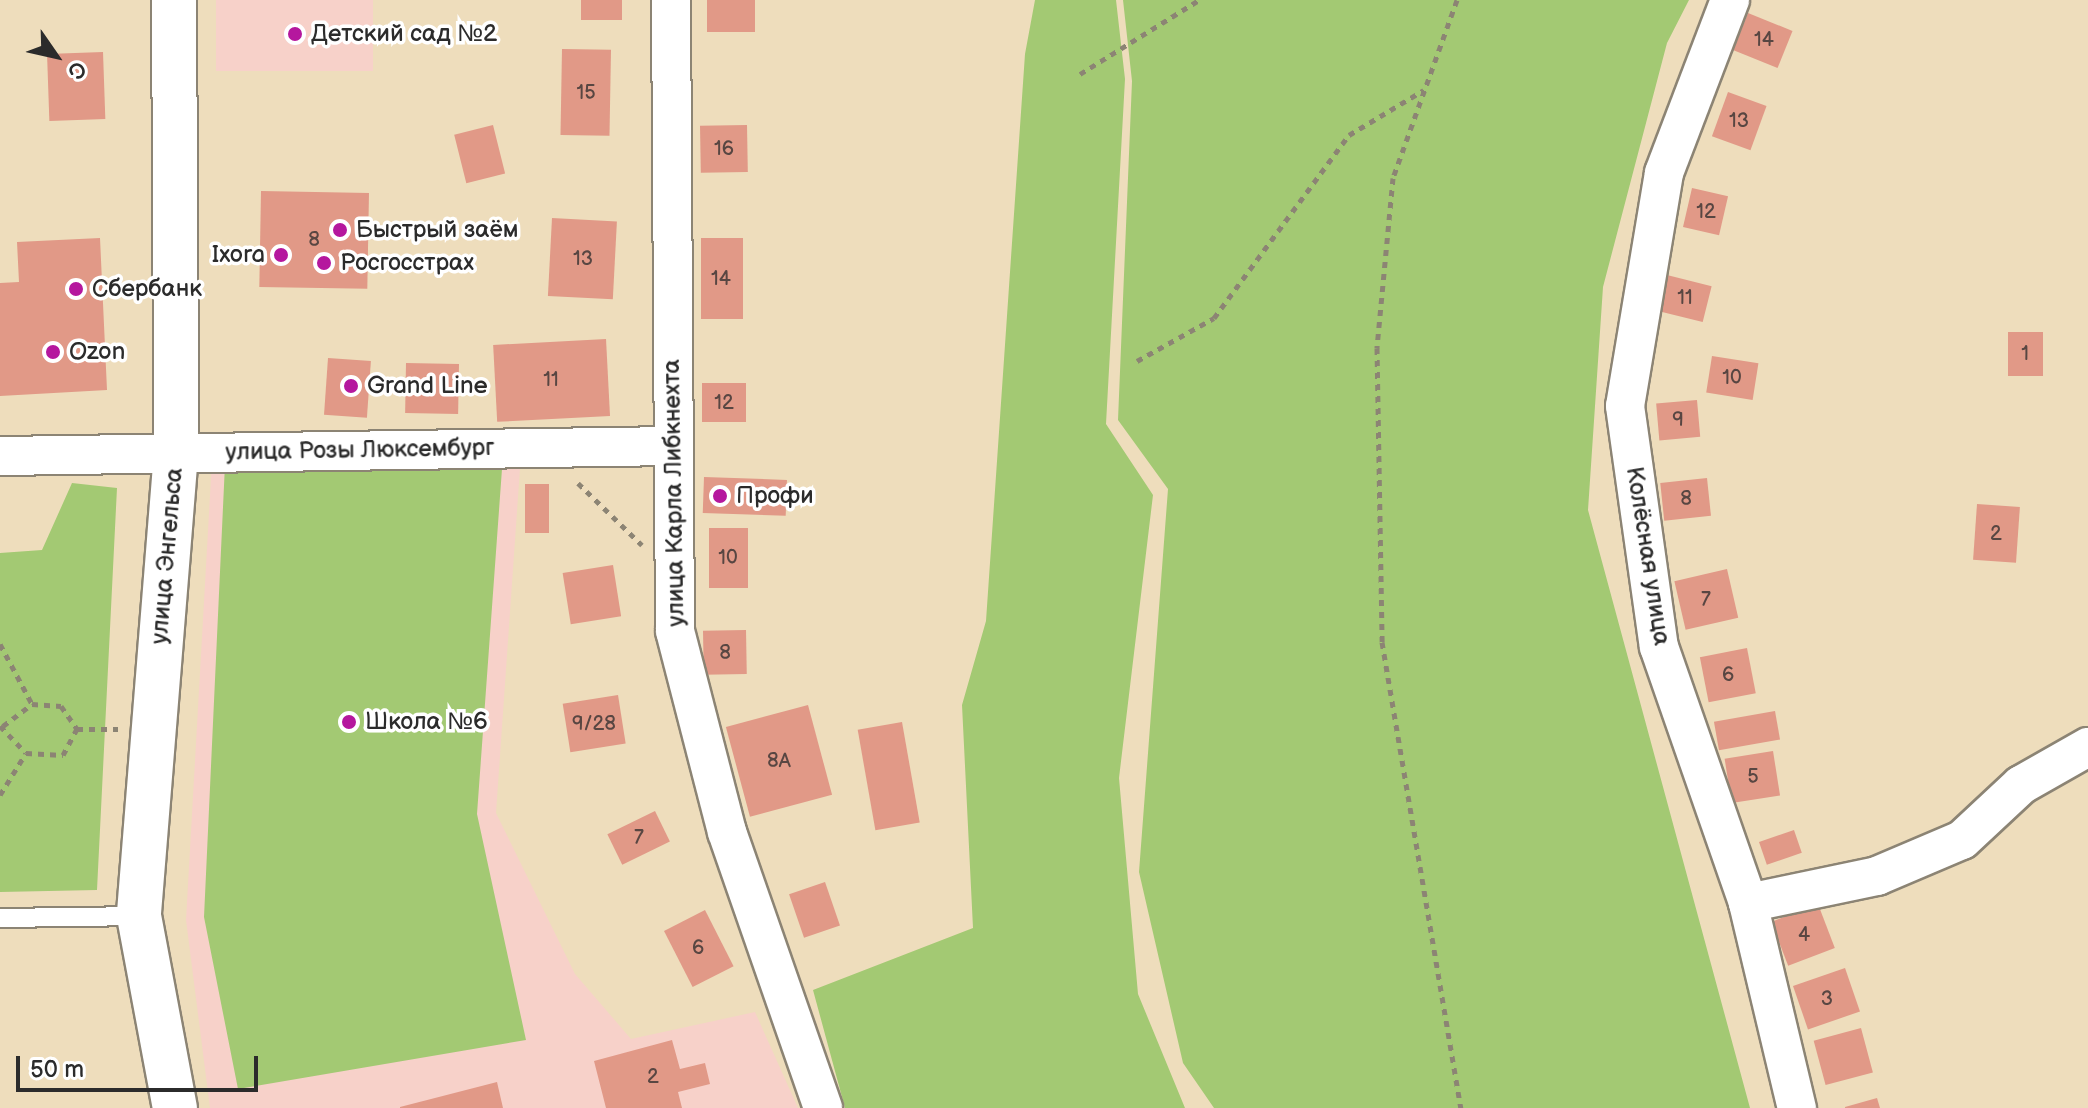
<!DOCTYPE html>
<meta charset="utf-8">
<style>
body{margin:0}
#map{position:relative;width:2088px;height:1108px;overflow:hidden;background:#eeddbc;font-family:"Balsamiq Sans",sans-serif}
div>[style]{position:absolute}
.built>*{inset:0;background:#f7d1c9;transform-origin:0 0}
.green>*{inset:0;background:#a3c973}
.building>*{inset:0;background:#e19987;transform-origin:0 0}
.path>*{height:5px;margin-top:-2.5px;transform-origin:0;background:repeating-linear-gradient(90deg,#8c8474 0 6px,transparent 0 12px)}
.roads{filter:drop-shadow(2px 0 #8c8474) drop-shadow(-2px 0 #8c8474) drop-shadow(0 2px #8c8474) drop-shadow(0 -2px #8c8474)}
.lane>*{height:18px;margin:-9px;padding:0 9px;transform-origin:9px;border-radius:9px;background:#fff}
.street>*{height:38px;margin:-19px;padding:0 19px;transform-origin:19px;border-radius:19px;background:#fff}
.secondary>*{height:44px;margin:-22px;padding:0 22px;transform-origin:22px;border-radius:22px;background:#fff}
.dots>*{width:22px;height:22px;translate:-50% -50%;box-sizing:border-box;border:4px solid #fff;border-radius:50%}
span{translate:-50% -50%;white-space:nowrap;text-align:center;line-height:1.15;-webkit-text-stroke:7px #fff;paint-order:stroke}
.number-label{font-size:20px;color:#584642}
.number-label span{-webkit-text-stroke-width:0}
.poi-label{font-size:24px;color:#2b2b2b}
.left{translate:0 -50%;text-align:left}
.right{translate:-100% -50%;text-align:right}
.street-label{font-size:24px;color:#2b2b2b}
.north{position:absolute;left:16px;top:16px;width:80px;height:80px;-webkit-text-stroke:6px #fff;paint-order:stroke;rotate:124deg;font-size:22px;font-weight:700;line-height:32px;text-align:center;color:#2b2b2b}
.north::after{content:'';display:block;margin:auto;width:28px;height:36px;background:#2b2b2b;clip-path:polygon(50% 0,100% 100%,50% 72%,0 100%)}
.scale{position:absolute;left:16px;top:1056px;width:242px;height:36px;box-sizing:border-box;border:4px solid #2b2b2b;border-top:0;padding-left:10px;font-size:24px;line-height:28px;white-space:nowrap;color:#2b2b2b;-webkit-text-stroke:6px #fff;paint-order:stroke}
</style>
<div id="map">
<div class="built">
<div style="left:216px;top:0;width:157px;height:71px"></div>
<div style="clip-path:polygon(521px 454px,496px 813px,575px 974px,631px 1039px,755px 1012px,798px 1108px,210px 1108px,186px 920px,212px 460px)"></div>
</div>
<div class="green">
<div style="clip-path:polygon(1035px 0,1116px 0,1125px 79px,1106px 424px,1153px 495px,1119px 778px,1138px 994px,1185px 1108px,845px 1108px,813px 990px,973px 928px,962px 705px,986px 621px,1025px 54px)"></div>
<div style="clip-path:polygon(1123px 0,1689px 0,1667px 43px,1603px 287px,1588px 510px,1750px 1108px,1214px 1108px,1183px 1063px,1139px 872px,1168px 489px,1118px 420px,1132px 81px)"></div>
<div style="clip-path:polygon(225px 464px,502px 469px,477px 814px,526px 1040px,238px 1089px,204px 917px)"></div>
<div style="clip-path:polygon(72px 483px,117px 488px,97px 890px,0 892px,0 553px,42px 550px)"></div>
</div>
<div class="building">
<div style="left:581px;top:0;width:41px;height:20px"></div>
<div style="left:707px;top:0;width:48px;height:32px"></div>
<div style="left:1748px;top:13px;width:48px;height:40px;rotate:22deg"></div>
<div style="left:562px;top:49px;width:49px;height:86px;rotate:1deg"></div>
<div style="left:103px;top:52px;width:67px;height:56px;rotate:88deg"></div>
<div style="left:1728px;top:92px;width:41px;height:47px;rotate:20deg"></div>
<div style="left:493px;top:125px;width:50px;height:40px;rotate:76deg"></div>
<div style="left:747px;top:125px;width:47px;height:47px;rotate:89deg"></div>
<div style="left:1692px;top:188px;width:37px;height:40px;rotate:13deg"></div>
<div style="left:261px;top:191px;width:108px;height:96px;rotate:1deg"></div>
<div style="left:552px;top:218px;width:65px;height:78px;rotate:3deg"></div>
<div style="clip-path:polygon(100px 238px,107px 390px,0 396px,0 283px,19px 282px,17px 242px)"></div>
<div style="left:701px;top:238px;width:42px;height:81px"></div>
<div style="left:1667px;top:275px;width:46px;height:37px;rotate:14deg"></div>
<div style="left:2008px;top:332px;width:35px;height:44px"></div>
<div style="left:606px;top:339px;width:77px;height:113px;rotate:87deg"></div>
<div style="left:1712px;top:356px;width:47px;height:37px;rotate:9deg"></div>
<div style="left:328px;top:358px;width:43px;height:57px;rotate:4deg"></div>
<div style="left:406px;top:363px;width:53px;height:50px;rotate:1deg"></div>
<div style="left:702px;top:383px;width:44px;height:39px"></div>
<div style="left:1697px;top:400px;width:37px;height:41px;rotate:85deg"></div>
<div style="left:704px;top:477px;width:83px;height:36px;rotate:2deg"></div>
<div style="left:1707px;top:478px;width:38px;height:47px;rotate:84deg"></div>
<div style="left:525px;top:484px;width:24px;height:49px"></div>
<div style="left:1977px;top:504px;width:43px;height:56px;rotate:4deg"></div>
<div style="left:709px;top:528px;width:39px;height:60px"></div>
<div style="left:613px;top:565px;width:52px;height:51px;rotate:81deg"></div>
<div style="left:1727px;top:569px;width:50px;height:54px;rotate:77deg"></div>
<div style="left:746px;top:630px;width:44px;height:43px;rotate:89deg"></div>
<div style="left:1747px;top:648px;width:46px;height:48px;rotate:79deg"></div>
<div style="left:618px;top:695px;width:49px;height:56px;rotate:81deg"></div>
<div style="left:808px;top:705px;width:93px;height:85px;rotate:75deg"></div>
<div style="left:1775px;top:711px;width:29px;height:62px;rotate:80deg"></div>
<div style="left:902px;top:722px;width:102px;height:45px;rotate:80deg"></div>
<div style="left:1773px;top:751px;width:45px;height:49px;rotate:81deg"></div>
<div style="left:655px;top:811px;width:34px;height:53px;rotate:64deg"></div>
<div style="left:1794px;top:830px;width:24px;height:37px;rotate:71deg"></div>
<div style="left:825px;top:882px;width:46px;height:38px;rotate:71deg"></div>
<div style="left:1818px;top:904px;width:47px;height:50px;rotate:69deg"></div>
<div style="left:705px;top:910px;width:63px;height:46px;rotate:63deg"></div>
<div style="left:1845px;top:968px;width:46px;height:55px;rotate:71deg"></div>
<div style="left:1861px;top:1028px;width:46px;height:49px;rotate:75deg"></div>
<div style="clip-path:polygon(672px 1040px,680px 1069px,705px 1063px,710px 1084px,678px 1092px,682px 1108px,606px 1108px,594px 1061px)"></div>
<div style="clip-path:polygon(497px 1082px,503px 1108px,400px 1108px,400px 1107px)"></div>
<div style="clip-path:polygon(1877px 1098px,1880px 1108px,1845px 1108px,1845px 1107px)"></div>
</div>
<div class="path">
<div style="left:1457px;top:0;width:189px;rotate:109.8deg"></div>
<div style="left:1393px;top:178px;width:171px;rotate:95.4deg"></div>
<div style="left:1377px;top:348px;width:294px;rotate:89deg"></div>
<div style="left:1382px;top:642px;width:473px;rotate:80.4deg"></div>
<div style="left:1080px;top:74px;width:140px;rotate:-31.9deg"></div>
<div style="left:1137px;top:361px;width:88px;rotate:-29.2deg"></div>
<div style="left:1214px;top:318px;width:227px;rotate:-53.6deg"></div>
<div style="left:1349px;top:135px;width:87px;rotate:-31deg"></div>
<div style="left:578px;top:483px;width:89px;rotate:44.1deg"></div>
<div style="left:0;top:644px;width:68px;rotate:61.9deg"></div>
<div style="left:0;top:726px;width:37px;rotate:46deg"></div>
<div style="left:26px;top:753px;width:37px;rotate:3deg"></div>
<div style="left:63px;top:755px;width:30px;rotate:-62deg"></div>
<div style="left:77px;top:729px;width:41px"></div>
<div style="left:3px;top:726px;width:36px;rotate:-37deg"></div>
<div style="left:32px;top:704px;width:29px;rotate:4deg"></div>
<div style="left:61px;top:706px;width:28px;rotate:55deg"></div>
<div style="left:0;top:795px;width:49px;rotate:-58.2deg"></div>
</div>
<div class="roads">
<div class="lane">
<div style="left:0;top:918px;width:139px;rotate:-0.8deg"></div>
</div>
<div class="street">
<div style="left:671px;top:0;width:631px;rotate:89.64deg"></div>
<div style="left:675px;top:631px;width:208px;rotate:75.5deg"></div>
<div style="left:727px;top:832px;width:292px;rotate:70.8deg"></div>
<div style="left:1730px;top:0;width:185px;rotate:110.9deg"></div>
<div style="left:1664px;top:173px;width:236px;rotate:99.5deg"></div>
<div style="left:1625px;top:406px;width:243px;rotate:82deg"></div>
<div style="left:1659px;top:647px;width:271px;rotate:70.8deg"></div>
<div style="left:1748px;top:903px;width:211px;rotate:76.6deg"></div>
<div style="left:0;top:456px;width:671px;rotate:-0.85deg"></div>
<div style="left:1748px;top:903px;width:132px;rotate:-11.8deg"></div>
<div style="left:1877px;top:876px;width:92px;rotate:-23deg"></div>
<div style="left:1962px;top:840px;width:81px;rotate:-43deg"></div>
<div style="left:2021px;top:785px;width:77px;rotate:-29.6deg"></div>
</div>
<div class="secondary">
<div style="left:174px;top:0;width:453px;rotate:89.7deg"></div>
<div style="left:176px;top:453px;width:464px;rotate:94.6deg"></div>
<div style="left:139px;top:916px;width:195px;rotate:79.4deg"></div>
</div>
</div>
<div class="dots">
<div style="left:295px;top:34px;background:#b5179e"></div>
<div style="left:340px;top:230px;background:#b5179e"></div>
<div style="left:281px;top:255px;background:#b5179e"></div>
<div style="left:324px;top:263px;background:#b5179e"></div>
<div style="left:76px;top:289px;background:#b5179e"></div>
<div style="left:53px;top:352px;background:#b5179e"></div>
<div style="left:351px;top:386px;background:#b5179e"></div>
<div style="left:720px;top:496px;background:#b5179e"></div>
<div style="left:349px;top:722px;background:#b5179e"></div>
</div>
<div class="number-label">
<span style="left:1764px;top:40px">14</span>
<span style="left:586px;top:93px">15</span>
<span style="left:1739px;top:121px">13</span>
<span style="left:724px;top:149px">16</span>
<span style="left:1706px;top:212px">12</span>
<span style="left:314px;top:240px">8</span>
<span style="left:583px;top:259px">13</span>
<span style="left:721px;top:279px">14</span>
<span style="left:1685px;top:298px">11</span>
<span style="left:2025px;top:354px">1</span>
<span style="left:1732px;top:378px">10</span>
<span style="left:551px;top:380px">11</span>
<span style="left:724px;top:403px">12</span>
<span style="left:1678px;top:420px">9</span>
<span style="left:1686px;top:499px">8</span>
<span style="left:1996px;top:534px">2</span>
<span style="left:728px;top:558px">10</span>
<span style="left:1706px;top:600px">7</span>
<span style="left:725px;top:653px">8</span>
<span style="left:1728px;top:675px">6</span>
<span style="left:594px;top:724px">9/28</span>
<span style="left:779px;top:761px">8А</span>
<span style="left:1753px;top:777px">5</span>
<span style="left:639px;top:838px">7</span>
<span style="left:1804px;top:935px">4</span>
<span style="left:698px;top:948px">6</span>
<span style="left:1827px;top:999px">3</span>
<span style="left:653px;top:1077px">2</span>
</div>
<div class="poi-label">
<span class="left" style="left:311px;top:34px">Детский сад №2</span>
<span class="left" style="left:356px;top:230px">Быстрый заём</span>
<span class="right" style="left:265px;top:255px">Ixora</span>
<span class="left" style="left:340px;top:263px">Росгосстрах</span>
<span class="left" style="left:92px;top:289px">Сбербанк</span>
<span class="left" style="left:69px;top:352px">Ozon</span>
<span class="left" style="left:367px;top:386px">Grand Line</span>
<span class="left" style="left:736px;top:496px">Профи</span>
<span class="left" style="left:365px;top:722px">Школа №6</span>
</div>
<div class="street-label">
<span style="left:360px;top:450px;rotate:-1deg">улица Розы Люксембург</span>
<span style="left:674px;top:493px;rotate:-91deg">улица Карла Либкнехта</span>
<span style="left:167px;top:556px;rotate:-85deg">улица Энгельса</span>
<span style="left:1648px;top:556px;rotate:81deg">Колёсная улица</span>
</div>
<div class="north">С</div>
<div class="scale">50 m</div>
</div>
